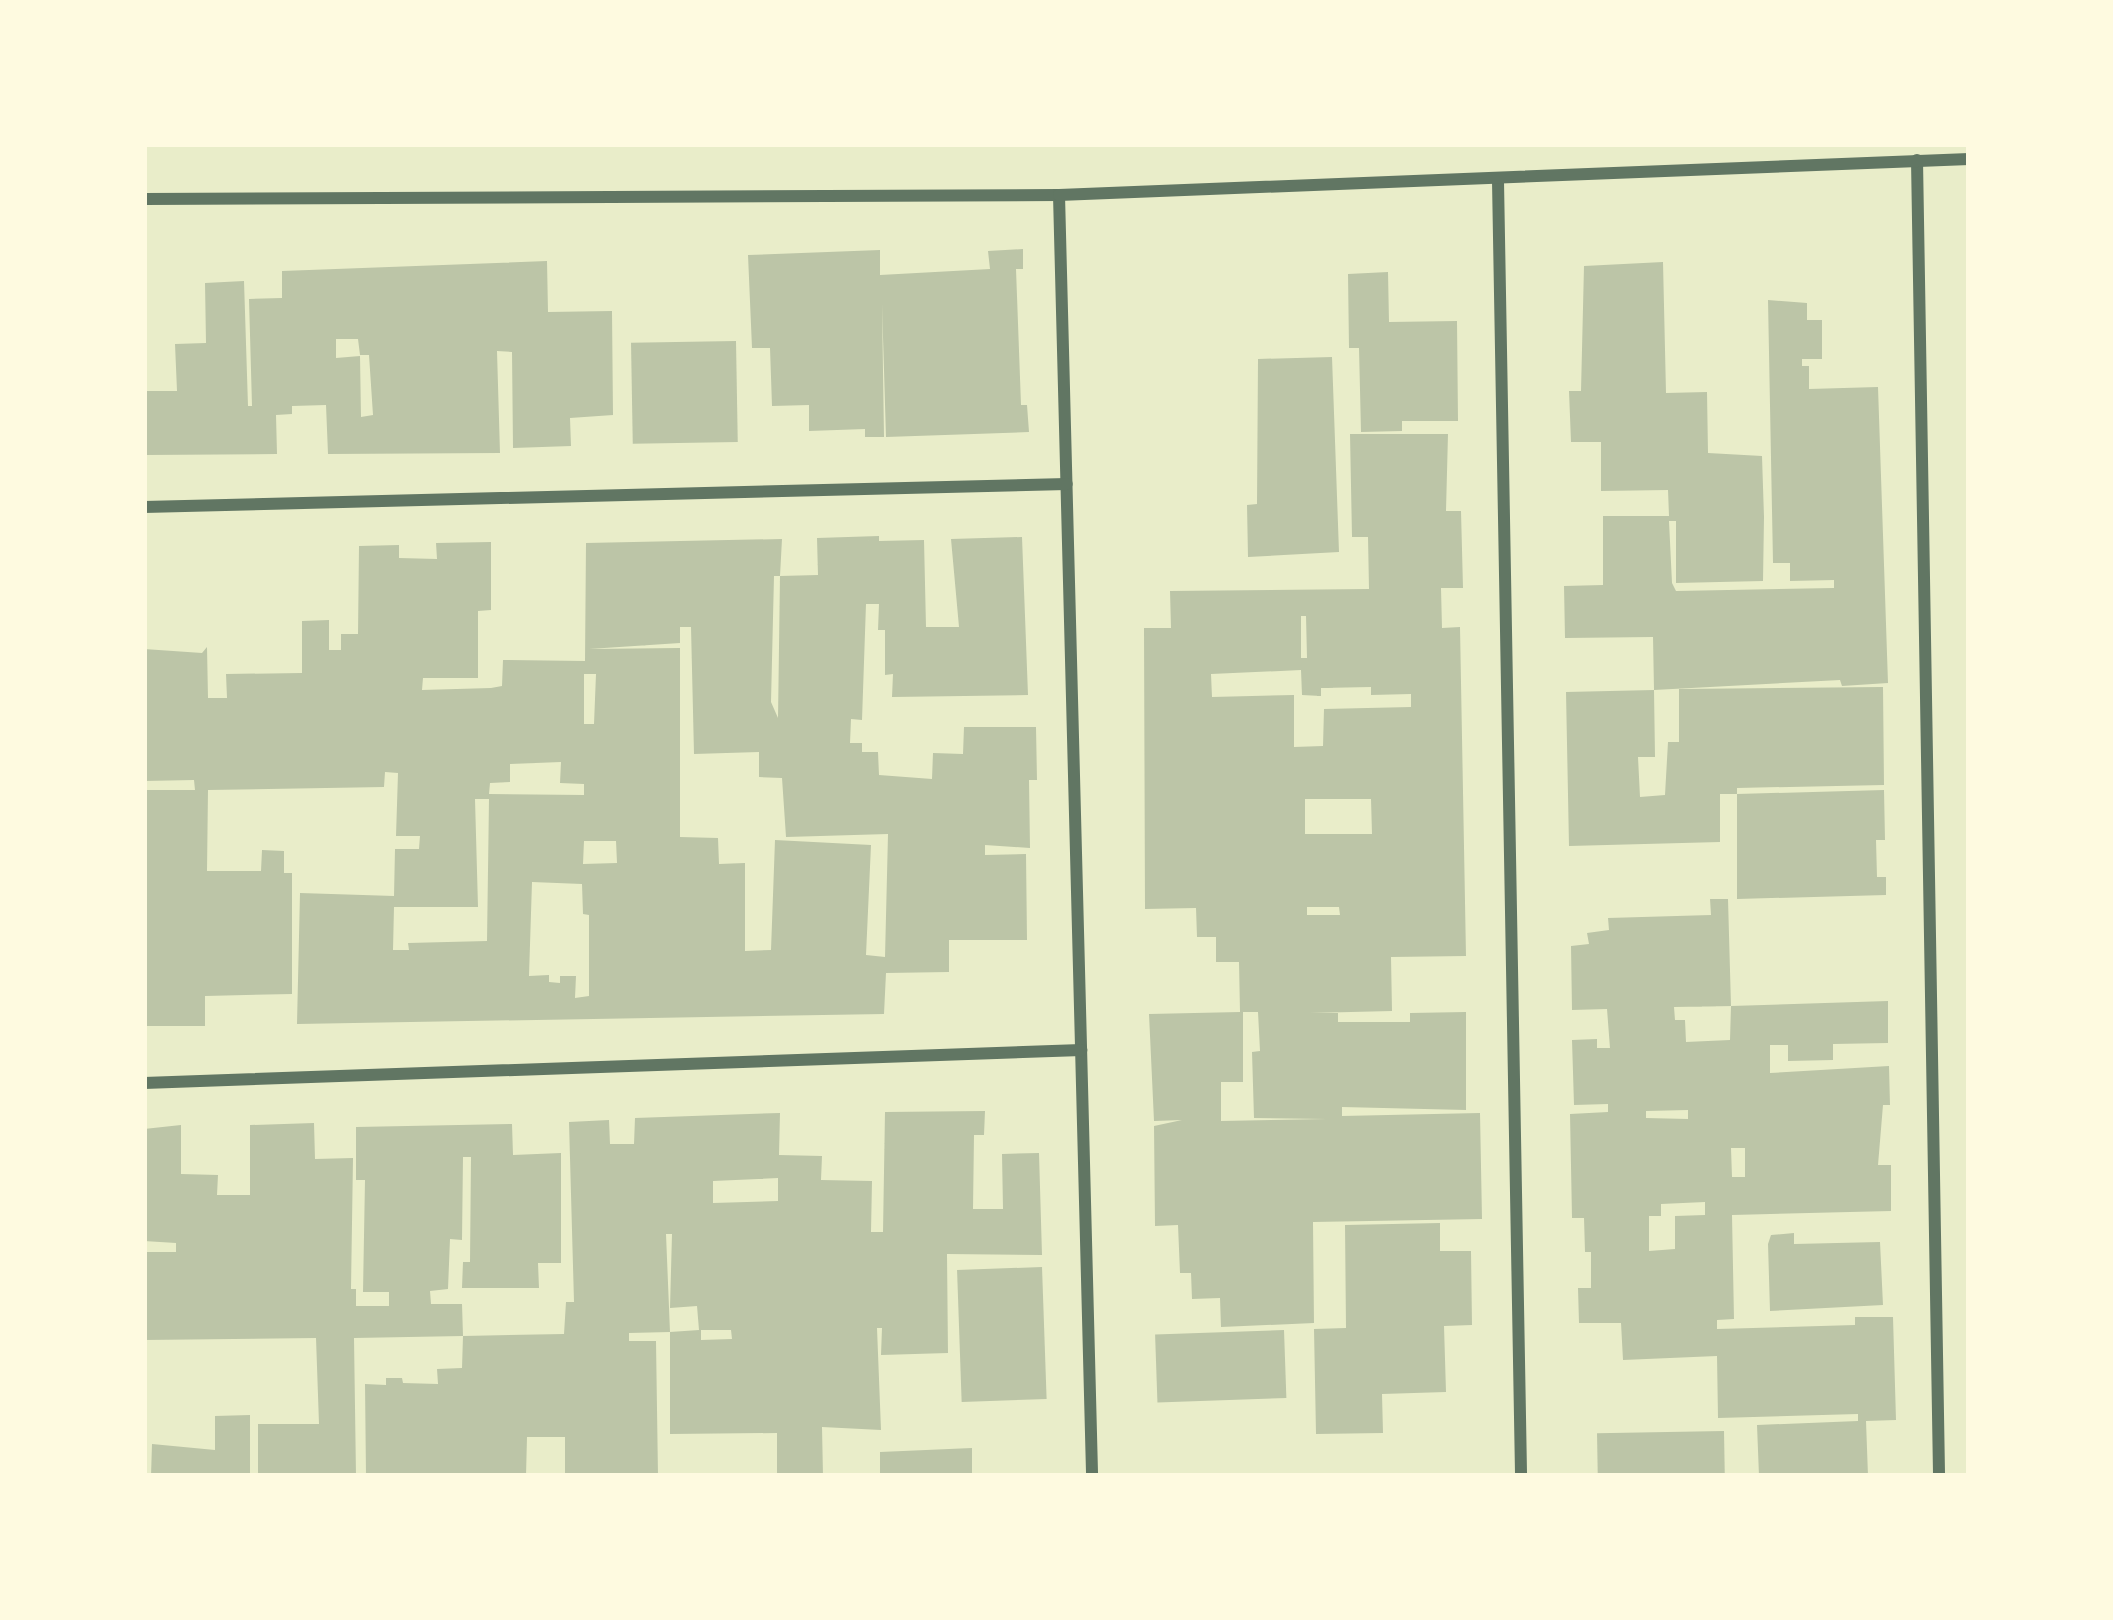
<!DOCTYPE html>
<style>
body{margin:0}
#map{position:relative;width:2113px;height:1620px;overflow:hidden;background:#e9edc9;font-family:"Source Sans 3",sans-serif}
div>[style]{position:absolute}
.building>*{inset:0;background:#bcc5a7;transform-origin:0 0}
.minor>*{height:12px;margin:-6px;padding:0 6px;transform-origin:6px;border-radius:6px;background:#617663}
span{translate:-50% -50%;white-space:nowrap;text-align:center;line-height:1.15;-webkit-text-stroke:9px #fefae0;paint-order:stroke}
.frame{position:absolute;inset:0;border:147px solid #fefae0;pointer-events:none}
</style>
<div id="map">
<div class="building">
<div style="clip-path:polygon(1023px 249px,1023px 269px,1016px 269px,1021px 405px,1027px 405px,1029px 432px,886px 437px,882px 304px,884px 437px,865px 437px,865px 429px,809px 431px,809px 405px,772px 406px,770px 348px,752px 348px,748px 255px,880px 250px,880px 275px,990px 269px,988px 251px)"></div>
<div style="clip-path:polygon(evenodd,547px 261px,548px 312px,612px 311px,613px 415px,570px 418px,571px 446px,513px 448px,512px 352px,497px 351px,500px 453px,328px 454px,326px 405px,292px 406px,292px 414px,276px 415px,277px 454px,144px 455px,144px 391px,177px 391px,175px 344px,206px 343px,205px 283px,244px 281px,248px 406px,252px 406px,249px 299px,282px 298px,282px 271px,547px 261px,336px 339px,358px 339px,360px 355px,369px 355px,373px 415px,361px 417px,360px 356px,336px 358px,336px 339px)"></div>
<div style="clip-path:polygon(1663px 262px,1666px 393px,1707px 392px,1708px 453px,1762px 456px,1764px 517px,1763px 581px,1676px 583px,1676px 521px,1669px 521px,1672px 583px,1676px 591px,1834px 588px,1834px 580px,1790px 581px,1790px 563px,1773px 563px,1768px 300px,1807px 303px,1807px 320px,1822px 320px,1822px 359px,1802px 359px,1802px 366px,1809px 366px,1809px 389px,1878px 387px,1888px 683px,1842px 686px,1840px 680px,1654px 690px,1653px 637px,1565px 638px,1564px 586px,1603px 585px,1603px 516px,1669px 516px,1668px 490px,1601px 491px,1601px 442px,1571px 442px,1569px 391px,1581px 391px,1584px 266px)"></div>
<div style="clip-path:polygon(1388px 272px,1389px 322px,1457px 321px,1458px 421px,1402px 421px,1402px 431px,1361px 432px,1359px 348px,1349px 348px,1348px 274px)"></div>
<div style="left:736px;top:341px;width:101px;height:105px;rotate:89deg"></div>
<div style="clip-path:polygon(1332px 357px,1339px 552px,1248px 557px,1247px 505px,1257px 504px,1258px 359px)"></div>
<div style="clip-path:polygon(evenodd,1350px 434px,1448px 434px,1446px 511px,1461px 511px,1463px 588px,1441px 588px,1442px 628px,1460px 627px,1466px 956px,1391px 957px,1392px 1011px,1310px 1013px,1338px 1013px,1338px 1022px,1410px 1022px,1410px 1013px,1466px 1012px,1466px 1110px,1342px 1107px,1342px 1116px,1480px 1113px,1482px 1219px,1313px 1222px,1314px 1323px,1221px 1327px,1220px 1298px,1192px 1299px,1191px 1273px,1180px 1273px,1178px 1225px,1155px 1226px,1154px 1126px,1182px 1120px,1154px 1121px,1149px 1014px,1240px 1012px,1239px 962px,1216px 962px,1216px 937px,1197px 937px,1196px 908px,1145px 909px,1144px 628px,1171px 628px,1170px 591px,1369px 589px,1368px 537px,1352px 537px,1350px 434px,1301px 616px,1306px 616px,1307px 658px,1301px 658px,1301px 616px,1350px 434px,1301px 670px,1302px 695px,1321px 696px,1321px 688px,1371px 687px,1371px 695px,1411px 694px,1411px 707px,1324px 709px,1323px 746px,1294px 747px,1294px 695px,1212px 697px,1211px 674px,1301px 670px,1350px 434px,1305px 799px,1371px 799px,1372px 834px,1305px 834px,1305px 799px,1350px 434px,1307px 907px,1339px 907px,1340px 915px,1307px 915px,1307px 907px,1350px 434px,1243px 1012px,1258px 1012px,1260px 1051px,1252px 1052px,1254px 1118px,1327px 1119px,1221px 1121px,1221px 1082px,1243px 1082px,1243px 1012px)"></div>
<div style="clip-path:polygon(evenodd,879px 536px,879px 541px,924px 540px,926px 627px,959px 627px,951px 539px,1022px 537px,1028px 695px,892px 697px,893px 674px,885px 675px,885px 630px,878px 630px,879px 604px,866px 604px,862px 720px,851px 719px,850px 743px,862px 743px,862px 752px,878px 752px,879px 775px,932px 779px,933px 753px,963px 754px,964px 727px,1036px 727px,1037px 780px,1029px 780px,1030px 848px,985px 845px,985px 855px,1026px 854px,1027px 940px,949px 940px,949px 972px,886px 973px,884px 1014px,297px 1024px,300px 893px,394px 896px,395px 849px,419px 849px,420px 836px,396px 836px,398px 773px,385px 772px,384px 787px,208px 790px,207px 871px,261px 871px,262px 850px,284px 851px,284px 873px,292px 873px,292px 994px,205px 996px,205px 1026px,144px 1026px,144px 790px,195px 790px,194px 780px,144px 781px,144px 649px,202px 653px,207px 647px,208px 698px,227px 698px,226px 674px,302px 673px,302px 621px,329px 620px,329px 650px,341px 650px,341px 634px,358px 634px,359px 546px,399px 545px,399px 558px,437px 559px,436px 543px,491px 542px,491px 610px,478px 611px,478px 678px,423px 678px,422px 690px,491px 688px,502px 686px,503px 660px,585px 661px,586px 543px,782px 539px,780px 576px,774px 576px,771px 702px,778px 718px,780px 576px,818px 575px,817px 538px,879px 536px,680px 627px,691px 627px,694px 754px,759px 752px,759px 777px,782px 778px,786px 837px,888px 834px,885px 957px,866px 955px,871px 845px,775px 840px,771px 950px,745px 951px,745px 863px,719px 864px,718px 838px,680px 837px,680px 648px,589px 649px,680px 643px,680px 627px,879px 536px,584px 674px,596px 674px,594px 724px,584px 724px,584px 674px,879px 536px,561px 762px,560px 783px,584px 784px,584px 795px,489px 794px,490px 783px,510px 782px,510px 764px,561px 762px,879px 536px,475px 799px,489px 799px,487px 941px,408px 943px,409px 950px,393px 950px,394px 907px,478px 907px,475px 799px,879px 536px,584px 841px,616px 841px,617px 863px,583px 864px,584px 841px,879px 536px,532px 882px,582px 884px,583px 914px,589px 915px,589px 996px,575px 998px,576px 976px,560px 976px,560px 983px,549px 982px,549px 975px,529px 976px,532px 882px)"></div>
<div style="clip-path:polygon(1883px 687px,1884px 785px,1737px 788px,1737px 794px,1884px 790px,1885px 840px,1876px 840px,1877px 877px,1886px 877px,1886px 895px,1737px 899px,1737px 794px,1720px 794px,1720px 842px,1569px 846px,1566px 692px,1654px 690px,1655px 757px,1638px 757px,1640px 797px,1665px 795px,1668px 742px,1679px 742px,1679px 689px)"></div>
<div style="clip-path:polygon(evenodd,1710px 899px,1728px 899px,1731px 1006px,1674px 1007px,1675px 1020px,1685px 1020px,1686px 1042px,1730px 1040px,1731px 1006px,1888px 1001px,1888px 1043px,1833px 1044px,1833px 1060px,1788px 1061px,1788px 1045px,1770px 1045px,1770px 1073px,1889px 1066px,1890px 1105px,1883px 1105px,1878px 1165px,1891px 1165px,1891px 1211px,1732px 1215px,1734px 1319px,1717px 1320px,1717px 1329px,1855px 1325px,1855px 1317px,1893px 1317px,1896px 1420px,1866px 1421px,1868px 1476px,1759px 1476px,1757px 1425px,1858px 1421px,1858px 1414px,1718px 1418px,1717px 1356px,1623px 1360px,1621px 1323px,1579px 1323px,1578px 1288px,1591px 1288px,1591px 1252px,1585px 1252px,1584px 1218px,1572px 1218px,1570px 1114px,1608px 1112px,1608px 1104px,1574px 1105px,1572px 1040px,1597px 1039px,1597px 1048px,1610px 1048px,1607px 1009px,1572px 1010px,1571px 946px,1589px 944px,1587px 933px,1609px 930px,1608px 918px,1711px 915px,1710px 899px,1688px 1110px,1688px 1119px,1646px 1118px,1646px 1111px,1688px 1110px,1710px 899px,1731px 1148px,1745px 1148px,1745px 1177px,1732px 1177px,1731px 1148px,1710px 899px,1705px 1202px,1705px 1215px,1675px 1216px,1675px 1249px,1649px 1251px,1649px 1216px,1661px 1216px,1661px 1204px,1705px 1202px)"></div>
<div style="clip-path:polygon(evenodd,985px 1111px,984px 1135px,974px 1135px,973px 1209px,1003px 1209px,1002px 1154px,1039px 1153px,1042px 1255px,947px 1254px,948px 1353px,881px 1355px,882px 1328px,877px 1328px,881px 1430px,822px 1427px,823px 1476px,777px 1476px,777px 1433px,670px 1434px,670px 1332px,629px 1333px,629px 1341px,656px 1341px,658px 1476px,565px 1475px,565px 1437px,527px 1437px,526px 1476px,366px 1476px,365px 1384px,386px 1385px,386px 1378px,402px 1378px,403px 1383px,438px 1384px,437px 1369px,462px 1368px,463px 1336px,564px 1334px,566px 1302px,574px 1302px,569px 1122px,609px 1120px,610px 1144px,634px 1144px,635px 1118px,780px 1113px,779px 1155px,822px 1156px,821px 1180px,872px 1181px,871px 1232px,883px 1232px,885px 1112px,985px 1111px,778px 1178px,778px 1201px,713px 1203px,713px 1181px,778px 1178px,985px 1111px,666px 1234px,672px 1234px,670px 1308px,697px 1306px,699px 1330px,670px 1332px,666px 1234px,985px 1111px,701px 1330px,731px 1330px,732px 1339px,701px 1340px,701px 1330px)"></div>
<div style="clip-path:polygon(314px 1123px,315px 1159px,353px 1158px,351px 1289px,356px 1289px,356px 1306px,389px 1306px,389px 1292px,363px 1292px,365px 1180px,356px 1180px,356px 1127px,512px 1124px,513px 1155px,561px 1153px,561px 1263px,538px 1263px,539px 1288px,462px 1288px,463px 1262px,470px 1262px,471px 1157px,463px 1157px,462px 1240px,450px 1239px,448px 1289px,430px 1291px,431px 1304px,462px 1304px,463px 1336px,354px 1338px,356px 1476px,258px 1476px,258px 1424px,319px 1424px,316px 1338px,144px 1340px,144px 1252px,176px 1252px,176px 1243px,144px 1241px,144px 1129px,181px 1125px,181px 1174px,218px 1175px,217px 1195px,250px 1195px,250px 1125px)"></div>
<div style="clip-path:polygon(1440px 1223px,1440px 1251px,1471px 1251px,1472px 1325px,1444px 1326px,1446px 1392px,1382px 1394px,1383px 1433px,1316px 1434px,1314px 1329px,1346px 1328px,1345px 1225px)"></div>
<div style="clip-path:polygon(1794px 1233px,1794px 1244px,1880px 1242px,1883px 1305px,1770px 1311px,1768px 1244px,1771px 1235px)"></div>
<div style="left:1042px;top:1267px;width:132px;height:85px;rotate:88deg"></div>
<div style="left:1284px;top:1330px;width:68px;height:129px;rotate:88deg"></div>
<div style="clip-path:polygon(250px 1415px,250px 1476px,151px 1476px,152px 1444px,215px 1450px,215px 1416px)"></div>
<div style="left:1724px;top:1431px;width:45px;height:127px;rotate:89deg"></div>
<div style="clip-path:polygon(972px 1448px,972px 1476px,880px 1476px,880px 1452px)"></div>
</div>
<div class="minor">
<div style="left:1917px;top:160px;width:1316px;rotate:89.04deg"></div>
<div style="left:1498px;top:181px;width:1295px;rotate:88.98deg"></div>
<div style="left:1059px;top:195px;width:1281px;rotate:88.52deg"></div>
<div style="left:144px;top:199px;width:915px;rotate:-0.25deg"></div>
<div style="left:1059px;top:195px;width:911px;rotate:-2.27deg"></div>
<div style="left:144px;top:507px;width:923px;rotate:-1.43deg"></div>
<div style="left:144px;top:1083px;width:938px;rotate:-2.02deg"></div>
</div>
<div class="frame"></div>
</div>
